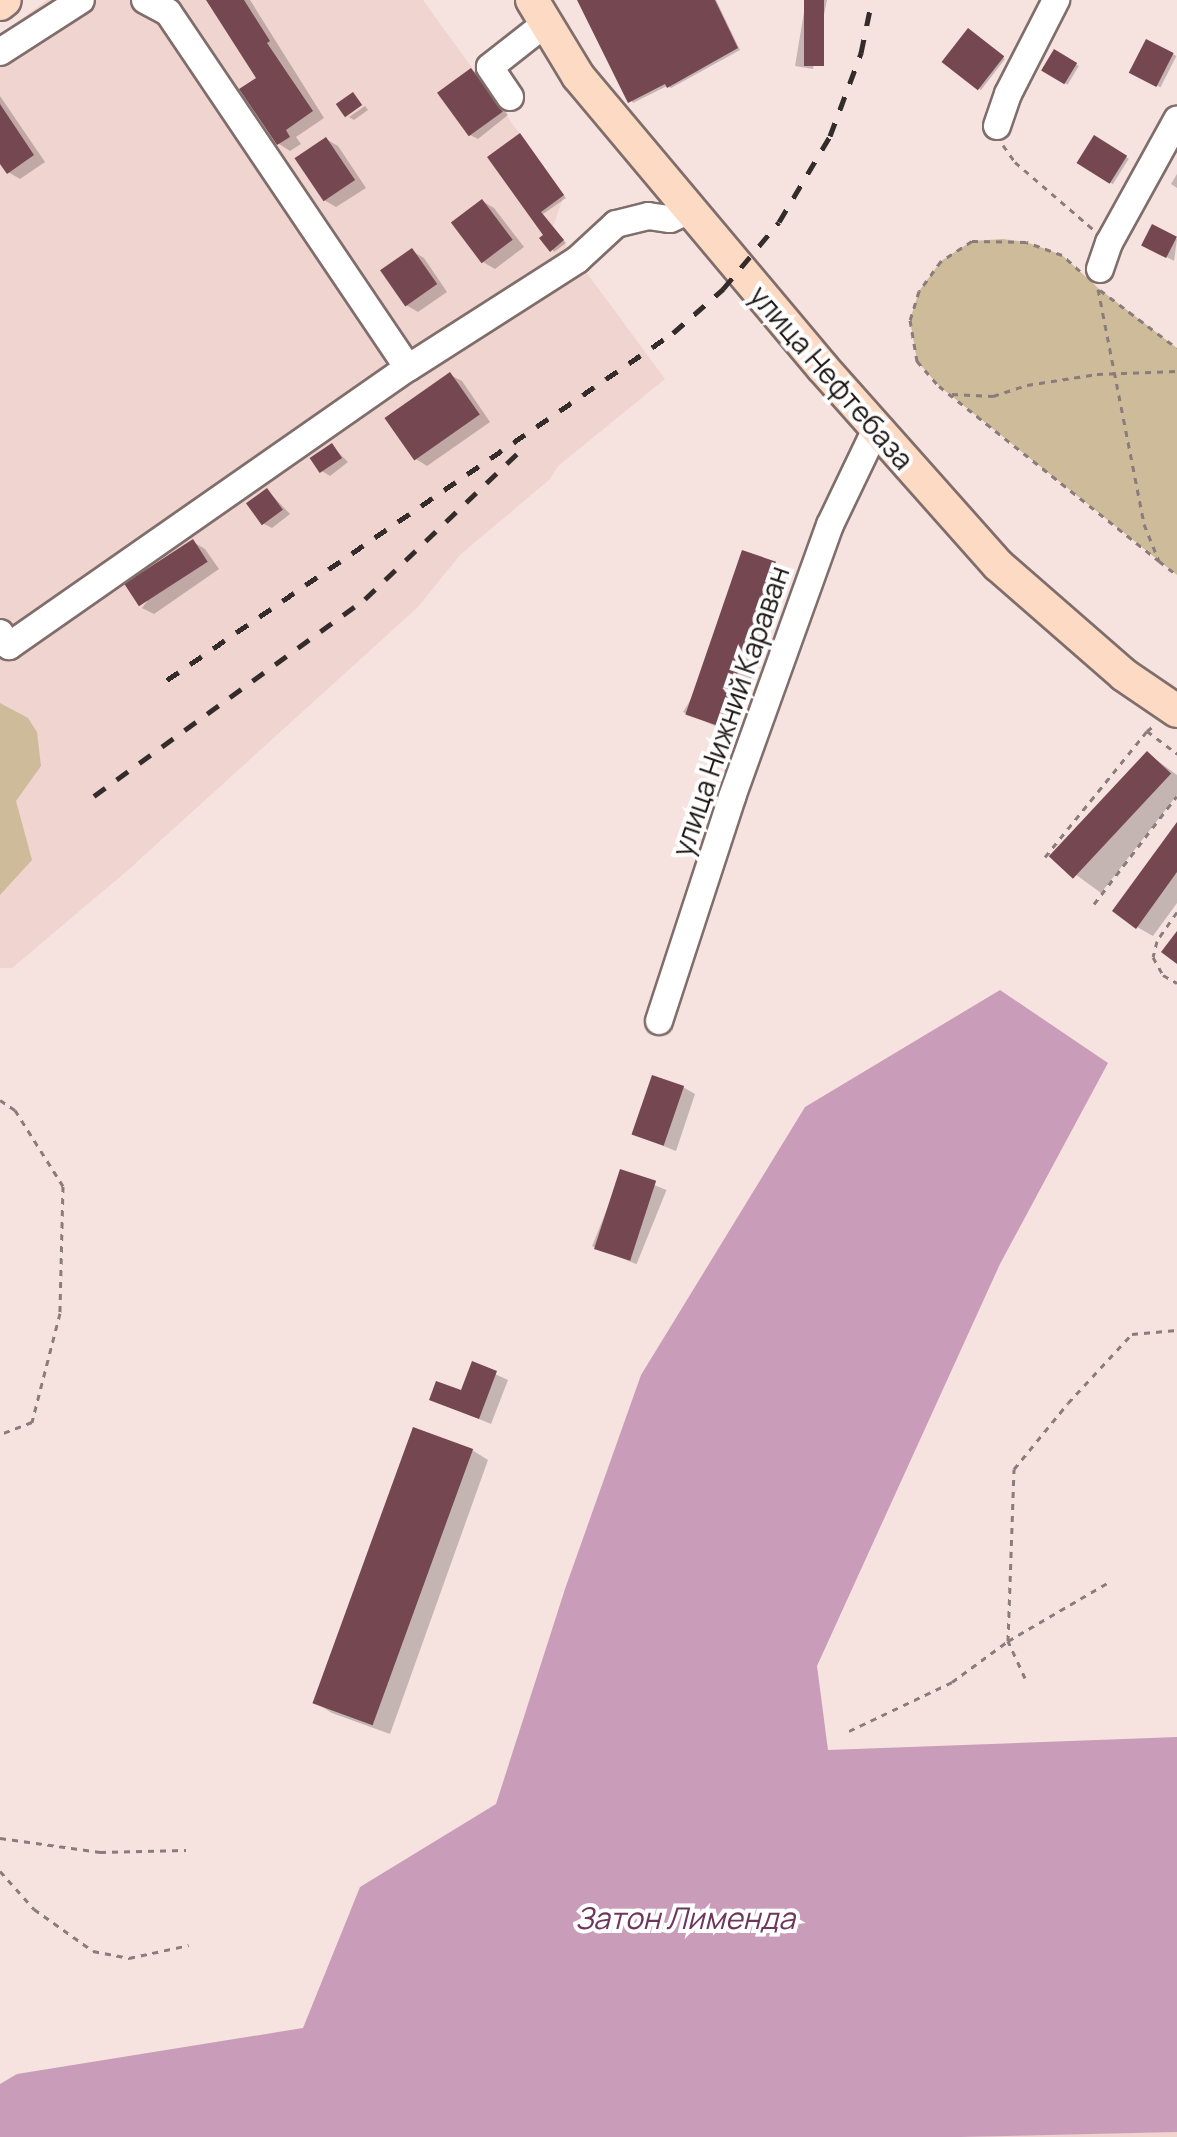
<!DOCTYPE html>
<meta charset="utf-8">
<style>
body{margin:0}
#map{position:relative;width:1177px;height:2137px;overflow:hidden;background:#f6e3df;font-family:Manrope,sans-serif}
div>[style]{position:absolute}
.built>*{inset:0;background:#f0d4cf}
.green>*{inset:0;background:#cebb9a}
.water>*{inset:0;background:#c99db9}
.shadow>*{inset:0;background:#0003;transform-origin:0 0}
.building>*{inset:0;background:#754751;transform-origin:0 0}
.path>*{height:3px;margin-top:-1.5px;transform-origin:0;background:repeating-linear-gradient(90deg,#897c7a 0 6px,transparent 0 12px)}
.roads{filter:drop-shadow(2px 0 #7f6e6b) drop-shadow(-2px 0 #7f6e6b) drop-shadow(0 2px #7f6e6b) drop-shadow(0 -2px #7f6e6b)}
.minor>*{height:26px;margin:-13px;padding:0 13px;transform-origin:13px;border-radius:13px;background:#fff}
.major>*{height:32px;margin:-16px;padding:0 16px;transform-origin:16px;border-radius:16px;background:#fddac3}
.rail>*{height:5px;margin-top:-2.5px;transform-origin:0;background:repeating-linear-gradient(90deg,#342c2b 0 14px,transparent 0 28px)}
span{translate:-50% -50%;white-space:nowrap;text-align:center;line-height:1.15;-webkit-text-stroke:8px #fff;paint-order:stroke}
.street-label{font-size:28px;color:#1c1514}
.water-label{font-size:30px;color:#6e365c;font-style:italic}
</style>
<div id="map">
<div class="built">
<div style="clip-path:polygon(47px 0,423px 0,564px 195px,553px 227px,665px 379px,558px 466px,550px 479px,460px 555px,418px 607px,127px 871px,12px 968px,0 968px,0 35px)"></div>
<div style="clip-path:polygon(1177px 2132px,1177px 2137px,961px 2137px,1017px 2135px)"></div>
</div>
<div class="green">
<div style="clip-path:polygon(1003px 239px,1026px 242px,1062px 255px,1098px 288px,1177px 348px,1177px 575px,939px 386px,917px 361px,910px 320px,919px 291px,941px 261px,972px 241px)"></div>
<div style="clip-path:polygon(0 703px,28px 718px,37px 732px,41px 766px,16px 801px,32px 860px,0 895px)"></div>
</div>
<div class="water">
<div style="clip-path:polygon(1000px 990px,1108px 1063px,1000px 1264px,817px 1666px,828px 1750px,1177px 1737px,1177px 2132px,961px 2137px,0 2137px,0 2084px,17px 2074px,303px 2028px,360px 1887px,496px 1804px,565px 1589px,641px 1375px,805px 1107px)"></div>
</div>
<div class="shadow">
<div style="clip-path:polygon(208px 0,250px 0,324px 118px,296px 137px,301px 144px,290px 151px,279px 144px,259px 78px)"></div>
<div style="clip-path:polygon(580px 0,716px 0,740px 50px,671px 88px,667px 86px,633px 103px)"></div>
<div style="clip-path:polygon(806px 0,827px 0,813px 69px,795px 66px)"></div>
<div style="clip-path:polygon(971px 32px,1005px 59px,981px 90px,978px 88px)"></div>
<div style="left:1147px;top:41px;width:33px;height:35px;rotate:27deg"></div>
<div style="left:1054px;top:51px;width:29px;height:22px;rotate:31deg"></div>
<div style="clip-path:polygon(472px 70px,479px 75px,508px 115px,478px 139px,470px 135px)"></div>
<div style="clip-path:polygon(0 96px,45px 162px,20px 179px,8px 172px,0 160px)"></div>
<div style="clip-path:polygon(365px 106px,368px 110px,354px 120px,349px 117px)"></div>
<div style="left:1094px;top:137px;width:41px;height:30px;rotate:32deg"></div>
<div style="clip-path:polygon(523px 138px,566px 198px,543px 214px,566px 243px,554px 252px,545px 236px)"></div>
<div style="clip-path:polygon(326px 139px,338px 146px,366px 188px,336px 207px,324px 200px)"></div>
<div style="clip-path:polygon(1177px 174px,1177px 188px,1171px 184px)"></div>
<div style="clip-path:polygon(482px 201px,494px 208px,524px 247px,495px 269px,483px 262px)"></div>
<div style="clip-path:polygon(1152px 227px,1177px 239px,1174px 261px,1143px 244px)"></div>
<div style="clip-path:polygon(412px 251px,424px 258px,447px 292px,418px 312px,406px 305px)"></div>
<div style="clip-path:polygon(450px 375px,462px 381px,490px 422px,427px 466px,416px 459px)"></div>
<div style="clip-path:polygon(332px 446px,348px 462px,330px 476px,322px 471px)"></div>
<div style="clip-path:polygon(267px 490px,290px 514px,272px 528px,264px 524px)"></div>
<div style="clip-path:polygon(193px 542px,205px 549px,219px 569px,154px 614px,142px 608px)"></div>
<div style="clip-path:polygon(775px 564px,791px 573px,731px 733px,683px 712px)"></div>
<div style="clip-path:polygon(1147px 753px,1177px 775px,1177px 795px,1101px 893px,1060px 863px)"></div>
<div style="clip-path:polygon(1177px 825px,1177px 903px,1153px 936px,1137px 927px)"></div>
<div style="clip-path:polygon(683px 1087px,695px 1094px,676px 1151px,635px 1135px)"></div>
<div style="left:622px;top:1172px;width:48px;height:80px;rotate:22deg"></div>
<div style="clip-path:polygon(473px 1364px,508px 1380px,491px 1424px,431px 1399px,462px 1393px)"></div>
<div style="clip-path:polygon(472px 1450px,488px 1460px,390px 1734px,332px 1713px,316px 1703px)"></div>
</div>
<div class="building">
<div style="clip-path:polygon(206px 0,244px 0,270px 41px,267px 43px,313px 111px,286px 130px,290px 137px,277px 145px,239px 89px,256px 78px)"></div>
<div style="clip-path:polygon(577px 0,715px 0,738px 48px,667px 88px,665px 84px,628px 103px)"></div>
<div style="left:804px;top:0;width:20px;height:66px"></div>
<div style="left:968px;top:28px;width:46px;height:43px;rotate:38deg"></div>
<div style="left:1146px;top:39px;width:31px;height:38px;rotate:27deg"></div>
<div style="left:1054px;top:49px;width:27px;height:25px;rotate:31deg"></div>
<div style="left:471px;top:68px;width:54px;height:42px;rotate:54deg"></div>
<div style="left:353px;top:92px;width:16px;height:21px;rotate:55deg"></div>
<div style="clip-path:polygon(0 104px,34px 155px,7px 174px,0 164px)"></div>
<div style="clip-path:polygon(520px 133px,564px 195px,541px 212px,564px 240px,550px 252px,539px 238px,543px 235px,487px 157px)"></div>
<div style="left:1094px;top:135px;width:39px;height:33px;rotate:32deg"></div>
<div style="left:326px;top:137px;width:52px;height:38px;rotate:56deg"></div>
<div style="left:482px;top:199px;width:51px;height:39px;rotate:53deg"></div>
<div style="left:1152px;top:224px;width:28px;height:24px;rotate:27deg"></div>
<div style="left:412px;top:248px;width:44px;height:39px;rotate:55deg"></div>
<div style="left:450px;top:372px;width:52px;height:80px;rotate:55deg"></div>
<div style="left:332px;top:443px;width:18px;height:27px;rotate:56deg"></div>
<div style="left:267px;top:488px;width:27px;height:26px;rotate:54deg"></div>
<div style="left:193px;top:539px;width:27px;height:82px;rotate:57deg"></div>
<div style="left:742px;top:550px;width:36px;height:174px;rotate:19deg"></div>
<div style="left:1147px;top:751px;width:33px;height:144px;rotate:43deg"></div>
<div style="clip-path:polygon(1177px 822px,1177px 872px,1136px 929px,1112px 911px)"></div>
<div style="clip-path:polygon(1177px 931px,1177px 964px,1161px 952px)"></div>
<div style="left:652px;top:1075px;width:34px;height:63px;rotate:19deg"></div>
<div style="left:620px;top:1169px;width:38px;height:84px;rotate:18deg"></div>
<div style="clip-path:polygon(472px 1361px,497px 1371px,479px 1419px,429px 1400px,436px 1381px,461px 1390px)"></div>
<div style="left:413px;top:1427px;width:64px;height:294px;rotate:20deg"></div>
</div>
<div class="path">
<div style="left:1003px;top:145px;width:21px;rotate:55deg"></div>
<div style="left:1015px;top:162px;width:104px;rotate:40.7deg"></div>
<div style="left:1080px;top:271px;width:24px;rotate:-138deg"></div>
<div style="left:1062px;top:255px;width:38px;rotate:-160deg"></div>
<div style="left:1026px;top:242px;width:54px;rotate:-178.9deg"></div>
<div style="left:972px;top:241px;width:37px;rotate:147deg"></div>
<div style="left:941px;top:261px;width:37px;rotate:126deg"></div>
<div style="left:919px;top:291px;width:30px;rotate:107deg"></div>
<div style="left:910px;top:320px;width:42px;rotate:80.3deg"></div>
<div style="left:917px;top:361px;width:33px;rotate:49deg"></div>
<div style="left:939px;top:386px;width:281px;rotate:38.5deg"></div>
<div style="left:1098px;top:289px;width:239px;rotate:78.9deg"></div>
<div style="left:1144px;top:524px;width:40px;rotate:68deg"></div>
<div style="left:1159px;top:561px;width:23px;rotate:38deg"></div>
<div style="left:1100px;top:290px;width:96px;rotate:37deg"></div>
<div style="left:952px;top:394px;width:41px;rotate:2.8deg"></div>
<div style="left:993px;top:396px;width:36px;rotate:-18deg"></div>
<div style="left:1027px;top:385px;width:71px;rotate:-8.9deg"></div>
<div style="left:1097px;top:374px;width:80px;rotate:-2.1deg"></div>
<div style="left:1147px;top:731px;width:38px;rotate:37deg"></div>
<div style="left:1045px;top:857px;width:162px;rotate:-51deg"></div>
<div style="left:1147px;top:731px;width:11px;rotate:-38deg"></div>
<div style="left:1094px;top:904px;width:136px;rotate:-52.5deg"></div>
<div style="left:1177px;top:912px;width:35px;rotate:125deg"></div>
<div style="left:1157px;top:941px;width:16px;rotate:104deg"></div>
<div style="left:1153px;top:957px;width:21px;rotate:61deg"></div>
<div style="left:1163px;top:975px;width:16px;rotate:30deg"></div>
<div style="left:0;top:1100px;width:18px;rotate:34deg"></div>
<div style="left:15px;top:1110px;width:90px;rotate:57.7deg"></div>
<div style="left:63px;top:1186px;width:127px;rotate:91.4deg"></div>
<div style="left:60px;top:1313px;width:113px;rotate:104.4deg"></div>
<div style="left:32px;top:1422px;width:34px;rotate:159deg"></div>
<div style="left:1025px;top:1678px;width:41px;rotate:-114.7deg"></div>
<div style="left:1008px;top:1641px;width:117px;rotate:-30.3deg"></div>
<div style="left:849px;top:1731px;width:114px;rotate:-25.4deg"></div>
<div style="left:952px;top:1682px;width:69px;rotate:-36.2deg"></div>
<div style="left:1008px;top:1641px;width:172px;rotate:-88deg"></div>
<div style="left:1014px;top:1469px;width:85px;rotate:-50.7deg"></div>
<div style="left:1068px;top:1403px;width:94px;rotate:-47.2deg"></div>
<div style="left:1132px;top:1334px;width:45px;rotate:-5.1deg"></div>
<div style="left:0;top:1838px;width:101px;rotate:8deg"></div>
<div style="left:100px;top:1852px;width:86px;rotate:-1.3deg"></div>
<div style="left:0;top:1871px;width:51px;rotate:48.2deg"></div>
<div style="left:34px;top:1909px;width:72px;rotate:35.4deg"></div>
<div style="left:93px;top:1951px;width:37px;rotate:11deg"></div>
<div style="left:129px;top:1958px;width:61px;rotate:-12.2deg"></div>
</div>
<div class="roads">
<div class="minor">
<div style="left:145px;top:0;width:26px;rotate:28deg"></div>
<div style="left:168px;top:12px;width:429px;rotate:56deg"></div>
<div style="left:0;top:52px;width:96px;rotate:-32.7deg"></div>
<div style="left:510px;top:97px;width:36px;rotate:-124deg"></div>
<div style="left:490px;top:67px;width:71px;rotate:-38.2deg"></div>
<div style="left:997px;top:126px;width:34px;rotate:-71deg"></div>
<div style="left:1008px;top:94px;width:106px;rotate:-62.9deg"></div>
<div style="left:1100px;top:269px;width:28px;rotate:-71deg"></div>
<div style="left:1109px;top:243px;width:141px;rotate:-61.1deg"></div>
<div style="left:0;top:633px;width:16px;rotate:55deg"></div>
<div style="left:9px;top:646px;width:486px;rotate:-34.9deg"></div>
<div style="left:408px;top:368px;width:201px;rotate:-32.6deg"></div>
<div style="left:577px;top:260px;width:53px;rotate:-42.7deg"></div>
<div style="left:616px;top:224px;width:33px;rotate:-14deg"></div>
<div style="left:648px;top:216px;width:22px;rotate:8deg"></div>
<div style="left:670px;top:219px;width:24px;rotate:-24deg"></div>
<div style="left:659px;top:1021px;width:236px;rotate:-71.9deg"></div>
<div style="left:732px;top:797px;width:289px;rotate:-70.2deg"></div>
<div style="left:830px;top:525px;width:106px;rotate:-64.4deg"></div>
</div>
<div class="major">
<div style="left:532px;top:0;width:89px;rotate:58.8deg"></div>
<div style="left:578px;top:76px;width:381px;rotate:50deg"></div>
<div style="left:823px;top:368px;width:264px;rotate:48.4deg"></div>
<div style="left:998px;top:565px;width:167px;rotate:41.1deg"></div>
<div style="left:1124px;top:675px;width:64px;rotate:34.2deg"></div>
<div style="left:0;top:4px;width:6px;rotate:-39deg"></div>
</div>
</div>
<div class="rail">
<div style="left:167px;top:680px;width:614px;rotate:-34.44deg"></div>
<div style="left:673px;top:333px;width:67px;rotate:-41.3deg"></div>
<div style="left:723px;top:289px;width:87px;rotate:-50.1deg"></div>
<div style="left:779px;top:222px;width:100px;rotate:-59.3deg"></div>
<div style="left:830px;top:136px;width:89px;rotate:-69.5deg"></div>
<div style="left:861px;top:53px;width:54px;rotate:-78.3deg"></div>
<div style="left:94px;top:796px;width:335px;rotate:-36deg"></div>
<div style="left:365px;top:599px;width:224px;rotate:-43.7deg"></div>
</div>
<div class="street-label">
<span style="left:832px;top:377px;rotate:49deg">улица Нефтебаза</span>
<span style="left:730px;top:711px;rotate:-71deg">улица Нижний Караван</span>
</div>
<div class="water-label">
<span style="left:685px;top:1918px">Затон Лименда</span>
</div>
</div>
